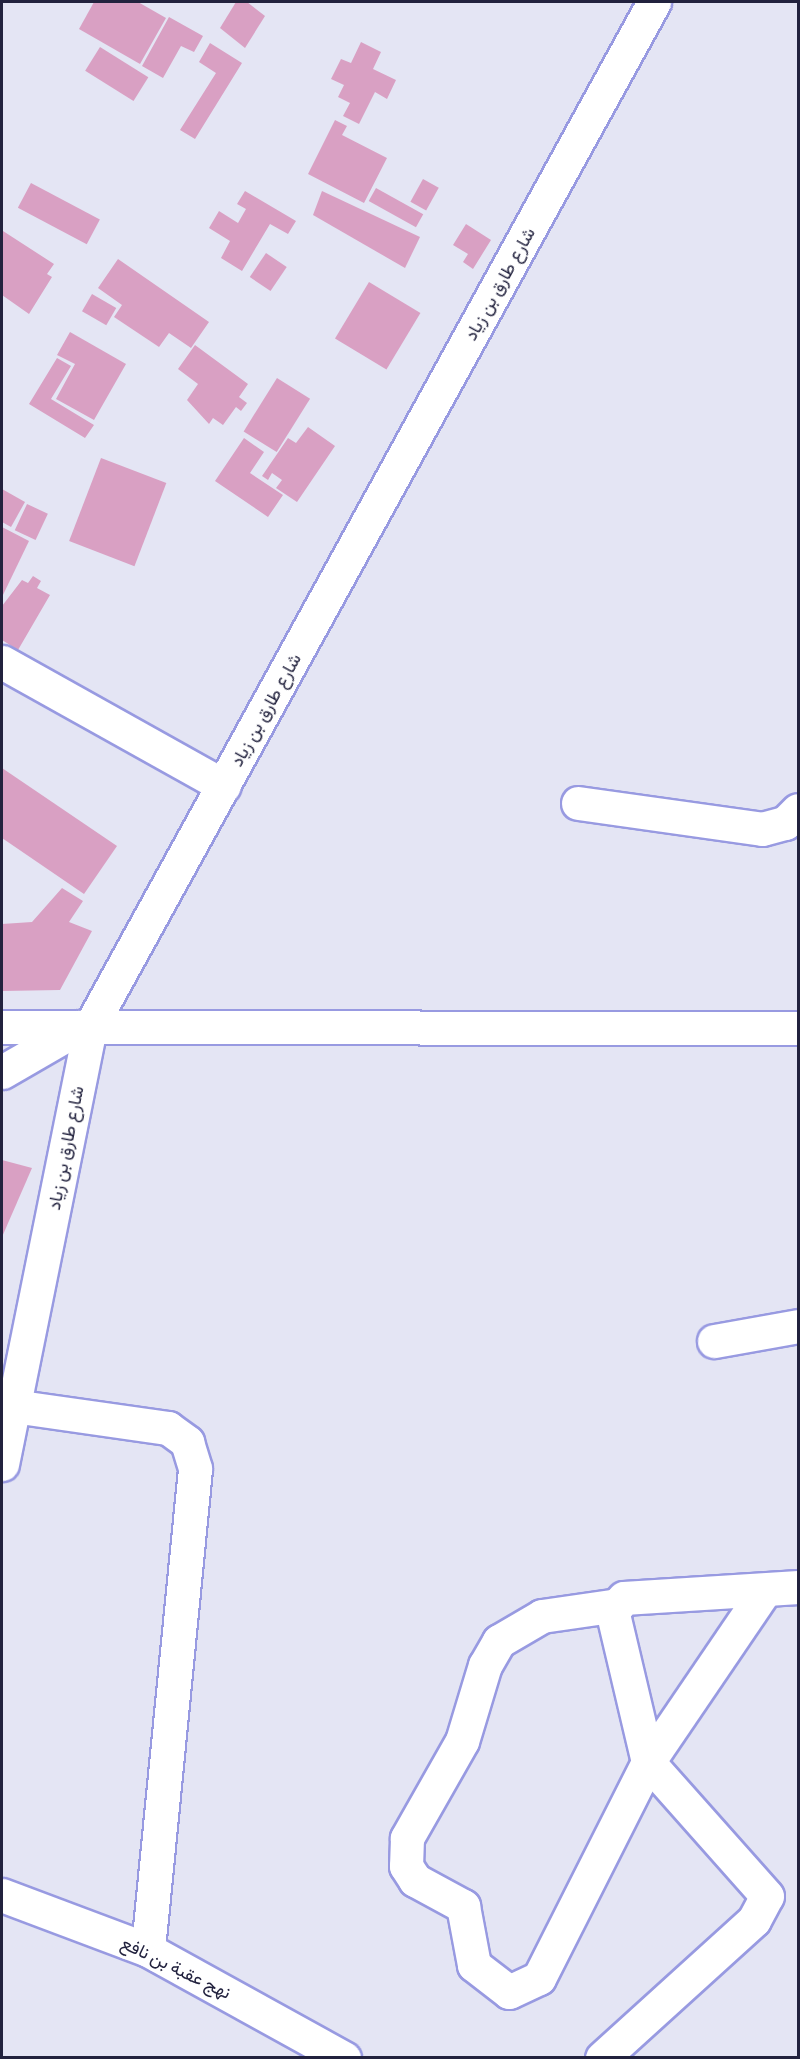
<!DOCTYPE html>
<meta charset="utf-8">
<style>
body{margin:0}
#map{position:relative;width:800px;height:2059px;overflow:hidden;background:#e4e5f4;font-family:"Titillium Web",Vazirmatn,sans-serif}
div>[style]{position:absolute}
.building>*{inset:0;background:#d9a0c3;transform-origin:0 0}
.roads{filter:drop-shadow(2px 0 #989ae1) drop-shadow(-2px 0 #989ae1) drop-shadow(0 2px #989ae1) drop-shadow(0 -2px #989ae1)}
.street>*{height:33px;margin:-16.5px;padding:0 16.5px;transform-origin:16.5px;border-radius:16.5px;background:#fff}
.secondary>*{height:33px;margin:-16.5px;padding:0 16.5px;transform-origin:16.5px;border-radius:16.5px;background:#fff}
span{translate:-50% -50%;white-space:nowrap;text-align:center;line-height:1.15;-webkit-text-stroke:6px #fff;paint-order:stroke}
.street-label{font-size:18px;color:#22223e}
.frame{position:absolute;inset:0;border:3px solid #22223e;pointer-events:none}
</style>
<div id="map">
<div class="building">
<div style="clip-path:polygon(94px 2px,138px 2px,166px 18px,140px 64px,79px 29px)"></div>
<div style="clip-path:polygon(236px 2px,247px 2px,265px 16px,245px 48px,220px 28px)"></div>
<div style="clip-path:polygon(169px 17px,203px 36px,194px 52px,181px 46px,163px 78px,142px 66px)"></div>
<div style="clip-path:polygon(361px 42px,381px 52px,373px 69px,396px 80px,387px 99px,375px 92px,359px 124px,343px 116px,350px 103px,338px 97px,344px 85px,331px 79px,341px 59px,351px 63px)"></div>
<div style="clip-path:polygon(210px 43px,242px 63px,195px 139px,180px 130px,216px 73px,199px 62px)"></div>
<div style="left:100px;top:47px;width:57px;height:28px;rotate:32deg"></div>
<div style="clip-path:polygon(335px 120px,347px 126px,342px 135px,387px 158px,364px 203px,308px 174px)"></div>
<div style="left:423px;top:179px;width:18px;height:26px;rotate:29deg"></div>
<div style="left:31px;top:183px;width:78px;height:28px;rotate:28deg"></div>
<div style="left:376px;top:188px;width:54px;height:15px;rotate:29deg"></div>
<div style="clip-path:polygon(245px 191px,296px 221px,288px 234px,270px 224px,242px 271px,221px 258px,230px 241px,209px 228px,219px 211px,238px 223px,246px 209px,237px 204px)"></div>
<div style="clip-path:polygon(322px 191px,420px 237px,405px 268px,313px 215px)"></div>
<div style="clip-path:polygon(466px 224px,491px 240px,473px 269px,463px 262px,468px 254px,453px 245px)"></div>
<div style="clip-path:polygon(3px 231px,54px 264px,47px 274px,52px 277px,29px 314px,2px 295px)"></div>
<div style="left:266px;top:253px;width:25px;height:29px;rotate:34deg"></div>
<div style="clip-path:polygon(118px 259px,209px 322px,191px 348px,169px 333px,159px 347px,114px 317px,122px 305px,98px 288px)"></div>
<div style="left:369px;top:282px;width:60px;height:66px;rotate:31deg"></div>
<div style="left:92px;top:294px;width:28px;height:20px;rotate:30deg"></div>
<div style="clip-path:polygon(70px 332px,126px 364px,94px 420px,56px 399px,75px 364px,57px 355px)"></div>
<div style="clip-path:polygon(195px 345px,248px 384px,239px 397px,247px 403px,241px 411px,236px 407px,223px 425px,213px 418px,209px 424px,187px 400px,198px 384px,178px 369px)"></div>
<div style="clip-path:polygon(57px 358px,71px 366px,51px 399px,94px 425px,85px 438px,29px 404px)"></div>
<div style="left:277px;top:378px;width:39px;height:63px;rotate:32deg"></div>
<div style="clip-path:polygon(308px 427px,335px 446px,297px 502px,276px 488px,282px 480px,272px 473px,268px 480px,262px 476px,288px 438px,296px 443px)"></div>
<div style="clip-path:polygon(244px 438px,264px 452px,250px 473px,283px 495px,268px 517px,215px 481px)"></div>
<div style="left:101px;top:458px;width:70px;height:89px;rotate:21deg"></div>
<div style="clip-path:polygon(2px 489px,25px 502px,11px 527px,2px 522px)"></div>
<div style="left:27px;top:504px;width:23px;height:29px;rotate:25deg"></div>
<div style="clip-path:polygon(2px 527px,29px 541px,2px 597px)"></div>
<div style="clip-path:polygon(33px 576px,41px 581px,37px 588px,50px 595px,18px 650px,2px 640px,2px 606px,22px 580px,28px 583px)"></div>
<div style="clip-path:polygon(2px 768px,117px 846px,84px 894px,2px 838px)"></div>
<div style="clip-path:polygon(62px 888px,83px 901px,69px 922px,92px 931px,60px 990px,2px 991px,2px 924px,32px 922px)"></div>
<div style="clip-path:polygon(2px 1160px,32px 1168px,2px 1237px)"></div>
</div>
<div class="roads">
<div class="street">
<div style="left:2px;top:662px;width:254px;rotate:29.2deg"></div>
<div style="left:578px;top:803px;width:186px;rotate:8deg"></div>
<div style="left:762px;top:829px;width:24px;rotate:-15deg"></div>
<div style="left:785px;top:823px;width:18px;rotate:-45deg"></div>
<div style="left:2px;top:1072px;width:90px;rotate:-30deg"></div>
<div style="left:714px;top:1341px;width:85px;rotate:-10.1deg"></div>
<div style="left:13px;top:1406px;width:157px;rotate:8.1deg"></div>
<div style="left:168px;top:1428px;width:24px;rotate:36deg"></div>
<div style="left:187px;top:1442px;width:28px;rotate:73deg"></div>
<div style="left:195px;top:1469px;width:483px;rotate:95.6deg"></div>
<div style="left:2px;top:1464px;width:446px;rotate:-78.6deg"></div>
<div style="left:90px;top:1027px;width:1170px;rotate:-61.18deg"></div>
<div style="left:618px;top:1605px;width:77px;rotate:171.8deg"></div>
<div style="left:542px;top:1616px;width:50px;rotate:149.8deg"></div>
<div style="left:499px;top:1641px;width:28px;rotate:120deg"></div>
<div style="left:485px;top:1665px;width:79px;rotate:106.8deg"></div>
<div style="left:462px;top:1741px;width:112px;rotate:119.6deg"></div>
<div style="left:407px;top:1838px;width:28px;rotate:92deg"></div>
<div style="left:406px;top:1866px;width:17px;rotate:57deg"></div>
<div style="left:415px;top:1880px;width:55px;rotate:28.4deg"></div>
<div style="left:463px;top:1906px;width:60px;rotate:79.4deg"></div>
<div style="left:474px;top:1965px;width:44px;rotate:37.6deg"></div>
<div style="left:509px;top:1992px;width:33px;rotate:-25deg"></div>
<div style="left:539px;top:1978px;width:242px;rotate:-63.2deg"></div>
<div style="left:648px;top:1762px;width:207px;rotate:-55.8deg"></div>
<div style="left:2px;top:1895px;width:156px;rotate:20.6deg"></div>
<div style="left:148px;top:1950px;width:224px;rotate:28.9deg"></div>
<div style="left:602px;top:2058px;width:205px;rotate:-42.2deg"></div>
<div style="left:754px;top:1920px;width:27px;rotate:-62deg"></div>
<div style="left:767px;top:1896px;width:179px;rotate:-131.6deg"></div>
<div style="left:648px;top:1762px;width:156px;rotate:-103.3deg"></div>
<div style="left:612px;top:1610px;width:17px;rotate:-45deg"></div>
<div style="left:624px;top:1598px;width:174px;rotate:-3.6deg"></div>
</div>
<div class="secondary">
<div style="left:2px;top:1027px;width:796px;rotate:0.07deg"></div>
</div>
</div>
<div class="street-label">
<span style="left:500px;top:284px;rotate:-61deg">شارع طارق بن زياد</span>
<span style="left:266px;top:710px;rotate:-61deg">شارع طارق بن زياد</span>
<span style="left:66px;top:1148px;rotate:-79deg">شارع طارق بن زياد</span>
<span style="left:176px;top:1968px;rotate:26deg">نهج عقبة بن نافع</span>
</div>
<div class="frame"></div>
</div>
